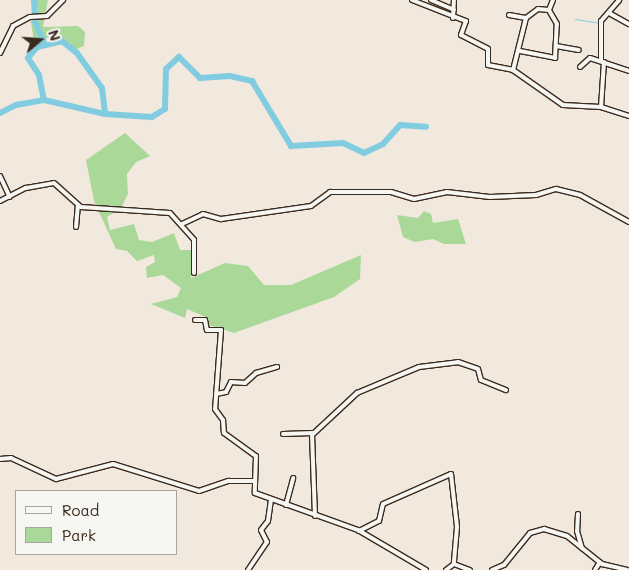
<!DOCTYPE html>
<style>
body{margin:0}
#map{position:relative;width:629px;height:570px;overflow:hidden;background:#f2e9de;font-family:Mali,sans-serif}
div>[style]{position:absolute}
.green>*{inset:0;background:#a9d898}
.stream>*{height:1px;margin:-0.5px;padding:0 0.5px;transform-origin:0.5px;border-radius:0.5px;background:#81cce0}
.river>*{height:6px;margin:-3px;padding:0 3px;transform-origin:3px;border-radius:3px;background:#81cce0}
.roads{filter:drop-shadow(1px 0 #3b2a1e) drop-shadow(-1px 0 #3b2a1e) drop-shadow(0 1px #3b2a1e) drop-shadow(0 -1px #3b2a1e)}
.minor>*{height:4px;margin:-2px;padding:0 2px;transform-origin:2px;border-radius:2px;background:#f6f6f2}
span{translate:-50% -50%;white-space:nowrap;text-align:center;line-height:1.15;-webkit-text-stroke:4px #f6f6f2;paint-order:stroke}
.legend{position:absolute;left:15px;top:490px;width:162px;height:65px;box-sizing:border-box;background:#f6f6f2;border:1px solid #aba49d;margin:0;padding:6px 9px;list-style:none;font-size:15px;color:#3b2a1e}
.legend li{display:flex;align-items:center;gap:10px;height:25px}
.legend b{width:25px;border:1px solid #aba49d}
.north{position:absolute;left:15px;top:15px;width:50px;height:50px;-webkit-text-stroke:4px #f6f6f2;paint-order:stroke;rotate:72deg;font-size:14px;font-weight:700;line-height:20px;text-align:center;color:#3b2a1e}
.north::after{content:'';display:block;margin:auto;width:18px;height:22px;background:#3b2a1e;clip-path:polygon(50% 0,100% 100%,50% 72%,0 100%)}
</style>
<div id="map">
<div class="green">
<div style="clip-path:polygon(34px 0,48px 0,43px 27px,78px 26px,85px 32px,84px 46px,75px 50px,54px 37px,34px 40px,30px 18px,35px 19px,38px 9px)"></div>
<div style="clip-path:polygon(125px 133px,150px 156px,136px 162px,127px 174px,128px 194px,121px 208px,107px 217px,110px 230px,134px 224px,139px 240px,152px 242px,174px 233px,180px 250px,192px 250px,191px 278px,225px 263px,248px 266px,264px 285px,291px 285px,361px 255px,360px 279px,334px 297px,234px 333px,209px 325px,208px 318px,187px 309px,185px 318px,151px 304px,177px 297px,181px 288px,163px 275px,147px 278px,146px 267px,155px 262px,154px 255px,137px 261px,127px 251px,116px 249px,94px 201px,86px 160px)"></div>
<div style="clip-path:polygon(424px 211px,431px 214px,433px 223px,458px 219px,466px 244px,444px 244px,433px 239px,415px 242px,403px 237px,397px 215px,418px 218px)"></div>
</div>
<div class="stream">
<div style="left:575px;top:19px;width:24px;rotate:9deg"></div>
</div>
<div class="river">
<div style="left:34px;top:0;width:18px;rotate:87deg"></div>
<div style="left:35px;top:22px;width:20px;rotate:66deg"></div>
<div style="left:43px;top:40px;width:23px;rotate:130deg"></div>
<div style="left:28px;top:58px;width:20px;rotate:57deg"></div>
<div style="left:39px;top:75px;width:25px;rotate:79deg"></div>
<div style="left:37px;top:47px;width:26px;rotate:-13deg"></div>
<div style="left:62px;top:41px;width:19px;rotate:39deg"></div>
<div style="left:77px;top:53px;width:43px;rotate:54.5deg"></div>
<div style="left:102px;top:88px;width:26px;rotate:83deg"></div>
<div style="left:0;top:113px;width:18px;rotate:-27deg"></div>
<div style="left:16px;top:105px;width:28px;rotate:-10deg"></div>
<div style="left:44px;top:100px;width:63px;rotate:12.9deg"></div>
<div style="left:105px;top:114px;width:47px;rotate:3.7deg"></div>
<div style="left:152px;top:117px;width:15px;rotate:-32deg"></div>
<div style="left:165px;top:109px;width:40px;rotate:-88.6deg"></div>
<div style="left:166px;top:69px;width:18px;rotate:-43deg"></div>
<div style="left:179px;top:57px;width:30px;rotate:45deg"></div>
<div style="left:200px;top:78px;width:30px;rotate:-4deg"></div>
<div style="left:230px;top:76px;width:23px;rotate:13deg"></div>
<div style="left:252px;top:81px;width:76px;rotate:59deg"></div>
<div style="left:291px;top:146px;width:52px;rotate:-3.3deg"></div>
<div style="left:343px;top:143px;width:23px;rotate:25deg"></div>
<div style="left:364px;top:153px;width:21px;rotate:-25deg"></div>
<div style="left:383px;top:144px;width:25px;rotate:-48deg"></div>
<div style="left:400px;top:125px;width:26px;rotate:4deg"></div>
</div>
<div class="roads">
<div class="minor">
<div style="left:412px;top:0;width:58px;rotate:21.3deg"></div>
<div style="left:466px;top:21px;width:15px;rotate:110deg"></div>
<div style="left:461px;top:35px;width:30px;rotate:27deg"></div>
<div style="left:488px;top:49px;width:16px;rotate:90deg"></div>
<div style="left:488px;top:65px;width:25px;rotate:11deg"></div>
<div style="left:431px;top:0;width:25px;rotate:23deg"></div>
<div style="left:553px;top:0;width:11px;rotate:112deg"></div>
<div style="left:549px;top:10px;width:11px;rotate:-175deg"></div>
<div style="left:538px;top:9px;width:15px;rotate:143deg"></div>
<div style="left:526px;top:18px;width:54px;rotate:104deg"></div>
<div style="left:513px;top:70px;width:61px;rotate:35deg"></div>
<div style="left:563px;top:105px;width:38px;rotate:3deg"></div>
<div style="left:601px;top:107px;width:45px;rotate:-86.2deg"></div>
<div style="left:609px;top:13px;width:23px;rotate:29deg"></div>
<div style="left:509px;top:15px;width:17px;rotate:10deg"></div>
<div style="left:453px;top:18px;width:18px;rotate:-87deg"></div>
<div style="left:556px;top:46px;width:23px;rotate:10deg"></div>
<div style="left:520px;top:51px;width:36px;rotate:11deg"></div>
<div style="left:555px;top:58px;width:34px;rotate:-87deg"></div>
<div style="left:557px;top:24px;width:16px;rotate:-120deg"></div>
<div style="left:0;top:53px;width:30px;rotate:-64deg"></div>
<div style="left:13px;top:26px;width:19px;rotate:-28deg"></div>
<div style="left:30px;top:17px;width:17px;rotate:-3deg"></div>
<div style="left:47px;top:16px;width:23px;rotate:-45deg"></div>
<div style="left:601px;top:61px;width:40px;rotate:-90deg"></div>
<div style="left:601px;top:21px;width:28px;rotate:-49deg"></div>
<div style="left:580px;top:67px;width:13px;rotate:-42deg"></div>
<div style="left:590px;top:58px;width:41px;rotate:18.4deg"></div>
<div style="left:601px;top:107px;width:29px;rotate:18deg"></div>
<div style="left:0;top:176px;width:23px;rotate:65deg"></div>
<div style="left:0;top:201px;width:29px;rotate:-27deg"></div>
<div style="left:26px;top:188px;width:28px;rotate:-10deg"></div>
<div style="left:54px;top:183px;width:36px;rotate:42deg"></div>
<div style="left:81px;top:207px;width:89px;rotate:3.9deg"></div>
<div style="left:170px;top:213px;width:36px;rotate:48deg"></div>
<div style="left:194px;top:240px;width:33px;rotate:90deg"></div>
<div style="left:182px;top:224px;width:23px;rotate:-25deg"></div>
<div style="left:203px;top:214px;width:19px;rotate:16deg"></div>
<div style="left:221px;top:219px;width:91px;rotate:-8.2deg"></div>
<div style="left:311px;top:206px;width:24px;rotate:-36deg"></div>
<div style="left:330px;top:192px;width:61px"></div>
<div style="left:391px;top:192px;width:24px;rotate:17deg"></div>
<div style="left:414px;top:199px;width:34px;rotate:-12deg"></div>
<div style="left:447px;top:192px;width:43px;rotate:6.6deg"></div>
<div style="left:490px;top:197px;width:46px;rotate:-2.5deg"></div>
<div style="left:536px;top:195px;width:21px;rotate:-17deg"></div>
<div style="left:556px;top:189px;width:25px;rotate:14deg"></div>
<div style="left:580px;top:195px;width:56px;rotate:28.9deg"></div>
<div style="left:76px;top:227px;width:21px;rotate:-85deg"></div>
<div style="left:195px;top:320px;width:10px"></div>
<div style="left:205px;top:320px;width:10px;rotate:79deg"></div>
<div style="left:207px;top:330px;width:14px"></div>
<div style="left:221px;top:330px;width:79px;rotate:94.3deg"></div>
<div style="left:215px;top:409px;width:14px;rotate:54deg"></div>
<div style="left:223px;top:420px;width:13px;rotate:86deg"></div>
<div style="left:224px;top:433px;width:39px;rotate:36deg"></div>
<div style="left:256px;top:456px;width:37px;rotate:92deg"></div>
<div style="left:255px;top:493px;width:109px;rotate:19.8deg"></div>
<div style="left:358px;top:530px;width:79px;rotate:30.5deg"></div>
<div style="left:216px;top:394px;width:10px;rotate:-11deg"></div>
<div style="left:226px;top:392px;width:11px;rotate:-63deg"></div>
<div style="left:231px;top:382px;width:14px;rotate:4deg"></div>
<div style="left:245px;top:383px;width:15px;rotate:-42deg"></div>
<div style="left:256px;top:373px;width:22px;rotate:-16deg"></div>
<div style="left:283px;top:434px;width:30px;rotate:-2deg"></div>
<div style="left:0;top:459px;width:11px;rotate:-5deg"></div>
<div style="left:11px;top:458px;width:50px;rotate:25deg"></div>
<div style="left:56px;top:479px;width:59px;rotate:-14.7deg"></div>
<div style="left:113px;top:464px;width:90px;rotate:17.4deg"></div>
<div style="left:199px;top:491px;width:31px;rotate:-19deg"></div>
<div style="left:228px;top:481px;width:27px"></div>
<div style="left:286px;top:505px;width:28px;rotate:-75deg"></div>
<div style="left:578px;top:514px;width:17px;rotate:93deg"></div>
<div style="left:577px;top:531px;width:18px;rotate:74deg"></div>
<div style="left:315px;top:516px;width:81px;rotate:-92.1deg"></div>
<div style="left:312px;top:435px;width:62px;rotate:-43deg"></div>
<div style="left:357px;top:393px;width:67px;rotate:-22.8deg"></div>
<div style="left:419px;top:367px;width:39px;rotate:-7deg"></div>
<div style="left:458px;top:362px;width:21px;rotate:19deg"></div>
<div style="left:478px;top:369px;width:11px;rotate:75deg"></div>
<div style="left:481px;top:380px;width:27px;rotate:22deg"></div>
<div style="left:359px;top:531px;width:22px;rotate:-27deg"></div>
<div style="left:379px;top:521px;width:17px;rotate:-77deg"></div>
<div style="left:383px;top:504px;width:74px;rotate:-23.8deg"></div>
<div style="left:451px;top:474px;width:53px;rotate:83.5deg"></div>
<div style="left:457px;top:527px;width:37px;rotate:95deg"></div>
<div style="left:248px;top:570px;width:34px;rotate:-56deg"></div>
<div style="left:267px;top:542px;width:13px;rotate:-117deg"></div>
<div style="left:261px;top:530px;width:11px;rotate:-52deg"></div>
<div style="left:268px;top:521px;width:21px;rotate:-82deg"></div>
<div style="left:446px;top:570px;width:10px;rotate:-37deg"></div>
<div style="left:454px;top:564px;width:17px;rotate:21deg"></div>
<div style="left:492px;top:570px;width:13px;rotate:-23deg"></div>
<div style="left:504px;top:565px;width:41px;rotate:-50.9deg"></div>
<div style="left:530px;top:533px;width:15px;rotate:-16deg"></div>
<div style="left:544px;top:529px;width:24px;rotate:17deg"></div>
<div style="left:567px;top:536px;width:45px;rotate:38.7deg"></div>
<div style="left:602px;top:564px;width:26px;rotate:13deg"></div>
<div style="left:595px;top:570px;width:9px;rotate:-58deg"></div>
</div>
</div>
<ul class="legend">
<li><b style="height:6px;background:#f6f6f2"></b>Road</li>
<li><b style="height:14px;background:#a9d898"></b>Park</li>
</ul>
<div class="north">N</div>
</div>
